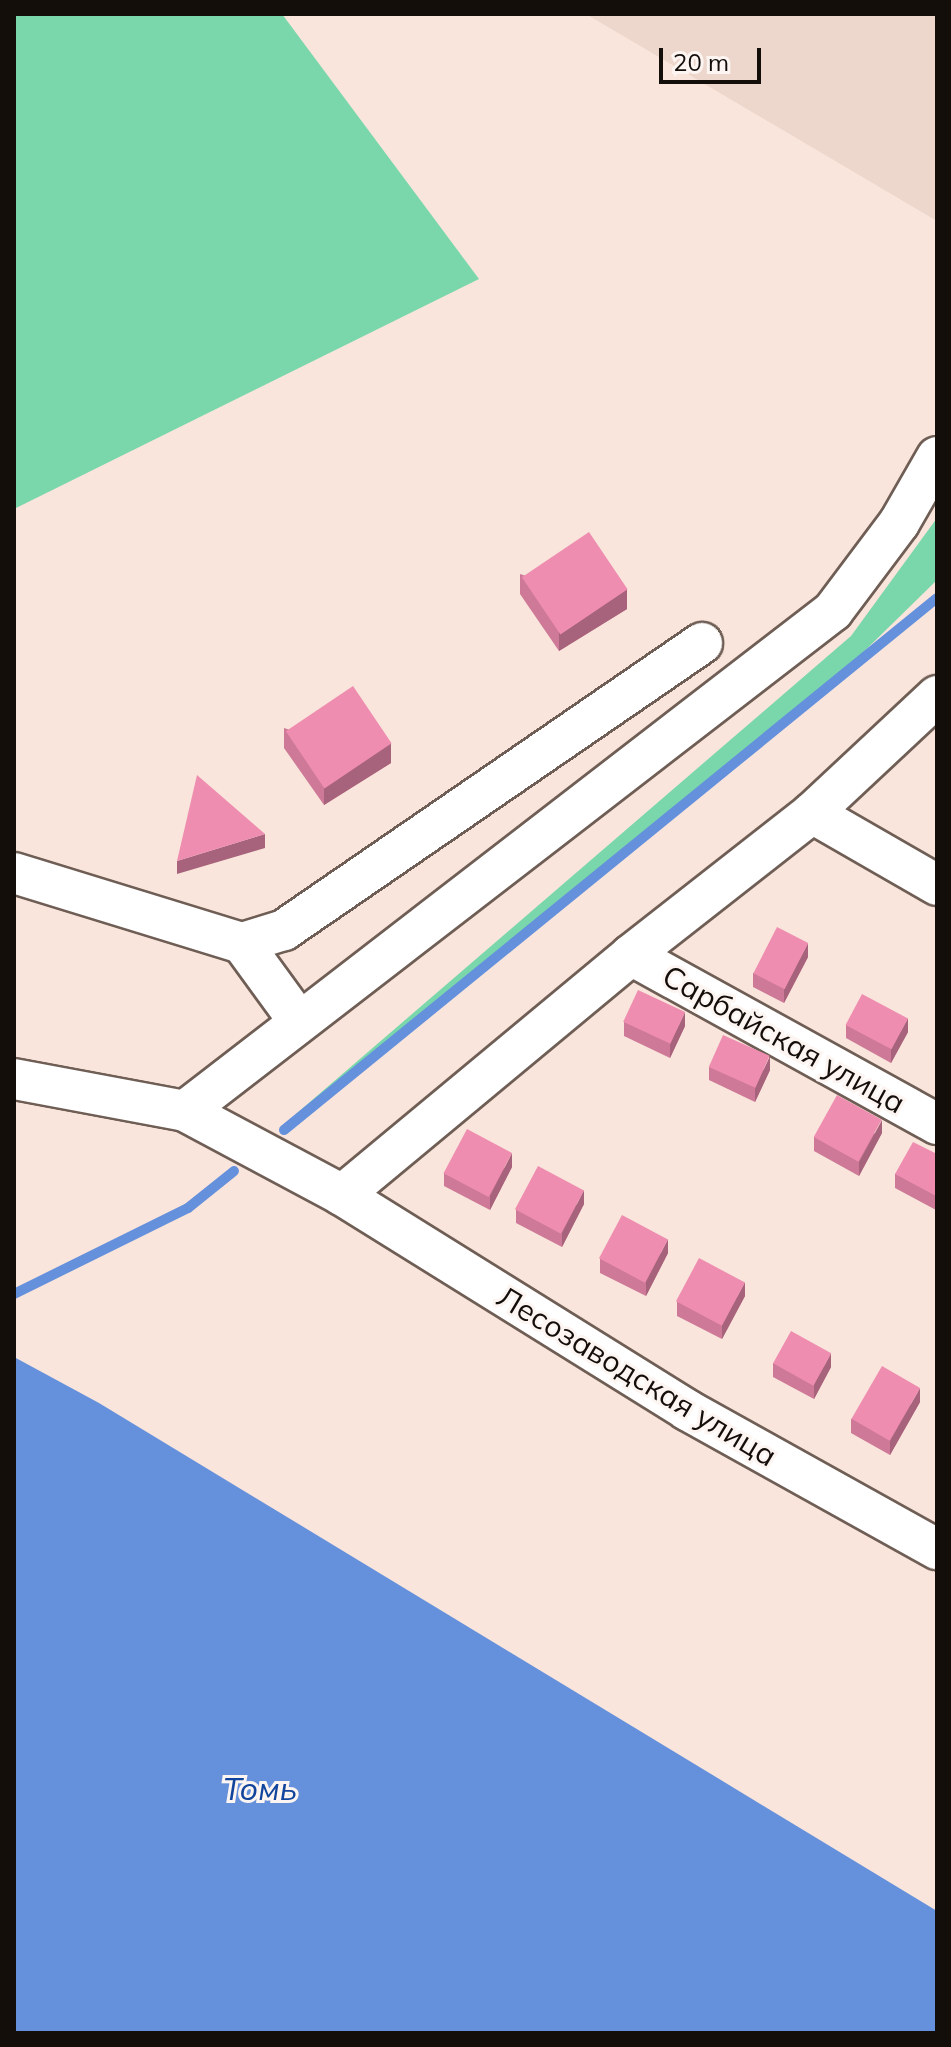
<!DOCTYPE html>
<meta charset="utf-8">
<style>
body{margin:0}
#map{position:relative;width:951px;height:2047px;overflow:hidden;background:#f9e5db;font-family:Mulish,sans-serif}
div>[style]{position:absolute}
.commercial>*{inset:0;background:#edd6cb}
.green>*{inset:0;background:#79d7ab}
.water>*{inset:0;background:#6590dc}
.stream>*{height:10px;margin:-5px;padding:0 5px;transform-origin:5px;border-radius:5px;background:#6590dc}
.roads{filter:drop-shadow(2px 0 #6f5e55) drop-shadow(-2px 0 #6f5e55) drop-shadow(0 2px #6f5e55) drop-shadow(0 -2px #6f5e55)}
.minor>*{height:40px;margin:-20px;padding:0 20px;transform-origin:20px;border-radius:20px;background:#fff}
.wall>*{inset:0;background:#cd7997}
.shaded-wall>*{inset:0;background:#a7637b}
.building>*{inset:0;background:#ee8db0;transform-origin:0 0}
span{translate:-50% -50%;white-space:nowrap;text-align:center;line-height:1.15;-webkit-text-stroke:6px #fdf5f1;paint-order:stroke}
.street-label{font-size:30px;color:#140e0b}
.water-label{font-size:32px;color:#11449c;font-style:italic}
.frame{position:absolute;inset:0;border:16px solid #140e0b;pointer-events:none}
.scale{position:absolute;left:659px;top:48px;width:102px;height:36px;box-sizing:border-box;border:4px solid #140e0b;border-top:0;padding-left:10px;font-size:24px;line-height:28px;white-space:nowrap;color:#140e0b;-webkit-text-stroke:6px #fdf5f1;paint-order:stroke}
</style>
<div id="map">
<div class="commercial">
<div style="clip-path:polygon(586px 14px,937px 14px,937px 221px)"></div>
</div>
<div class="green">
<div style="clip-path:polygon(14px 14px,282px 14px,479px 279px,14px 509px)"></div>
<div style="clip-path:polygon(937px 518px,937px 580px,795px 719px,289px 1120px,851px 636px)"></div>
</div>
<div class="water">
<div style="clip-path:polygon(14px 1357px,99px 1403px,937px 1911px,937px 2033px,14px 2033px)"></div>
</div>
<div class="stream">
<div style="left:284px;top:1130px;width:842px;rotate:-39.17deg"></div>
<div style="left:14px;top:1294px;width:194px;rotate:-26.3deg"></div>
<div style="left:188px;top:1208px;width:59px;rotate:-38.8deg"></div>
</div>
<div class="roads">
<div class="minor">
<div style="left:937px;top:457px;width:76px;rotate:119.9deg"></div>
<div style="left:899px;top:523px;width:110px;rotate:126.9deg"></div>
<div style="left:833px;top:611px;width:818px;rotate:142.35deg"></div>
<div style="left:185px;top:1111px;width:178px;rotate:28.1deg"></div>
<div style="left:342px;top:1195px;width:407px;rotate:31.9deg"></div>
<div style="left:687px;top:1410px;width:286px;rotate:29.1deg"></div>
<div style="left:812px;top:813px;width:144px;rotate:29.9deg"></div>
<div style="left:14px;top:873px;width:239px;rotate:17.1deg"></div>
<div style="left:631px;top:955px;width:350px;rotate:28.9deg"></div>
<div style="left:298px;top:1020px;width:95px;rotate:-126deg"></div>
<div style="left:242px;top:943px;width:44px;rotate:-17.2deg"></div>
<div style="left:284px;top:930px;width:507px;rotate:-34.47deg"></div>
<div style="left:14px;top:1079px;width:174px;rotate:10.6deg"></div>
<div style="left:342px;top:1195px;width:376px;rotate:-39.7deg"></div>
<div style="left:631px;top:955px;width:230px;rotate:-38.1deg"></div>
<div style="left:812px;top:813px;width:171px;rotate:-43.1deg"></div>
</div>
</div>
<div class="wall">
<div style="clip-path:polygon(520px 574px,627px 609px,559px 651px,520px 594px)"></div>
<div style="clip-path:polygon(284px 728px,391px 763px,324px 805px,284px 748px)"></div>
<div style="clip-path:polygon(808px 957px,784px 1003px,753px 987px,753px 973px)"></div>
<div style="clip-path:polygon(624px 1022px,685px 1026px,670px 1058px,624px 1036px)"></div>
<div style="clip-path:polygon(846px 1025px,908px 1032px,891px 1063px,846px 1038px)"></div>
<div style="clip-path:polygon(709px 1067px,770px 1070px,755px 1102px,709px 1080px)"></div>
<div style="clip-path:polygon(882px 1133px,859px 1176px,814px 1151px,814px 1137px)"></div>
<div style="clip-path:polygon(937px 1154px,936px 1210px,895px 1188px,895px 1174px)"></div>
<div style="clip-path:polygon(512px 1167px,490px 1210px,444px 1186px,444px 1173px)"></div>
<div style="clip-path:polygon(584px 1204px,562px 1247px,516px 1223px,516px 1210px)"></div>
<div style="clip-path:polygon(668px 1253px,646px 1296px,600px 1273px,600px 1259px)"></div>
<div style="clip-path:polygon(745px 1296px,722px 1339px,677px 1316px,677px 1302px)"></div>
<div style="clip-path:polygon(773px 1363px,831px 1367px,814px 1399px,773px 1377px)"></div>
<div style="clip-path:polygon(920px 1402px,890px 1455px,851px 1433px,851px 1419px)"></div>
</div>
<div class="shaded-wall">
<div style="clip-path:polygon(627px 589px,627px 609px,559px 651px,559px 631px)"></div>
<div style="clip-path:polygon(391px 743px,391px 763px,324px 805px,324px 785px)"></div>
<div style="clip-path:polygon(265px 834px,265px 848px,177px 874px,177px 861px)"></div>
<div style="clip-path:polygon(808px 943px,808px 957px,784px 1003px,784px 989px)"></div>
<div style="clip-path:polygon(685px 1012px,685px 1026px,670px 1058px,670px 1044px)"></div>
<div style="clip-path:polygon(908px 1018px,908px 1032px,891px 1063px,891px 1049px)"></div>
<div style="clip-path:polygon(770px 1056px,770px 1070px,755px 1102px,755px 1088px)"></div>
<div style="clip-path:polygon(882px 1120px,882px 1133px,859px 1176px,859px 1162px)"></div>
<div style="clip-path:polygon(512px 1153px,512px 1167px,490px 1210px,490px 1196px)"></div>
<div style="clip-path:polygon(584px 1190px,584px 1204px,562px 1247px,562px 1233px)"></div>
<div style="clip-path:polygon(668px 1239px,668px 1253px,646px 1296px,646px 1282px)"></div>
<div style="clip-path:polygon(745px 1282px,745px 1296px,722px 1339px,722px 1325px)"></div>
<div style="clip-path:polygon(831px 1353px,831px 1367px,814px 1399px,814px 1385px)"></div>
<div style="clip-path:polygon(920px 1388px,920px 1402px,890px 1455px,890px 1441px)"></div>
</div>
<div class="building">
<div style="left:589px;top:532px;width:69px;height:81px;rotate:56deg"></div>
<div style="left:353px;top:686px;width:69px;height:81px;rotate:56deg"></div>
<div style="clip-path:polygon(197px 775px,265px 834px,177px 861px)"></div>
<div style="left:777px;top:927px;width:35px;height:52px;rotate:27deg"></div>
<div style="left:638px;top:990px;width:52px;height:35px;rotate:25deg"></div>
<div style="left:862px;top:994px;width:52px;height:35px;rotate:28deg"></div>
<div style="left:723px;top:1035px;width:51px;height:35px;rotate:24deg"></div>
<div style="left:837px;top:1095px;width:51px;height:48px;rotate:29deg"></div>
<div style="left:467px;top:1129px;width:51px;height:50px;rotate:28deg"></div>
<div style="clip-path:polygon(913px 1142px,937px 1154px,937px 1194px,936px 1196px,895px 1174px)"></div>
<div style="left:538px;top:1166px;width:52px;height:49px;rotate:28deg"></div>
<div style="left:622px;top:1215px;width:52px;height:49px;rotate:28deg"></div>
<div style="left:699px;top:1258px;width:52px;height:49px;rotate:28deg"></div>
<div style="left:791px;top:1331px;width:46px;height:37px;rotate:29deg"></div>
<div style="left:882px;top:1366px;width:44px;height:61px;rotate:30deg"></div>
</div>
<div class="street-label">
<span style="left:784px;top:1039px;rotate:29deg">Сарбайская улица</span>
<span style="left:637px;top:1376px;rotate:31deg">Лесозаводская улица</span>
</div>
<div class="water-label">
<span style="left:260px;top:1788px">Томь</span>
</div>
<div class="frame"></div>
<div class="scale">20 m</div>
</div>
